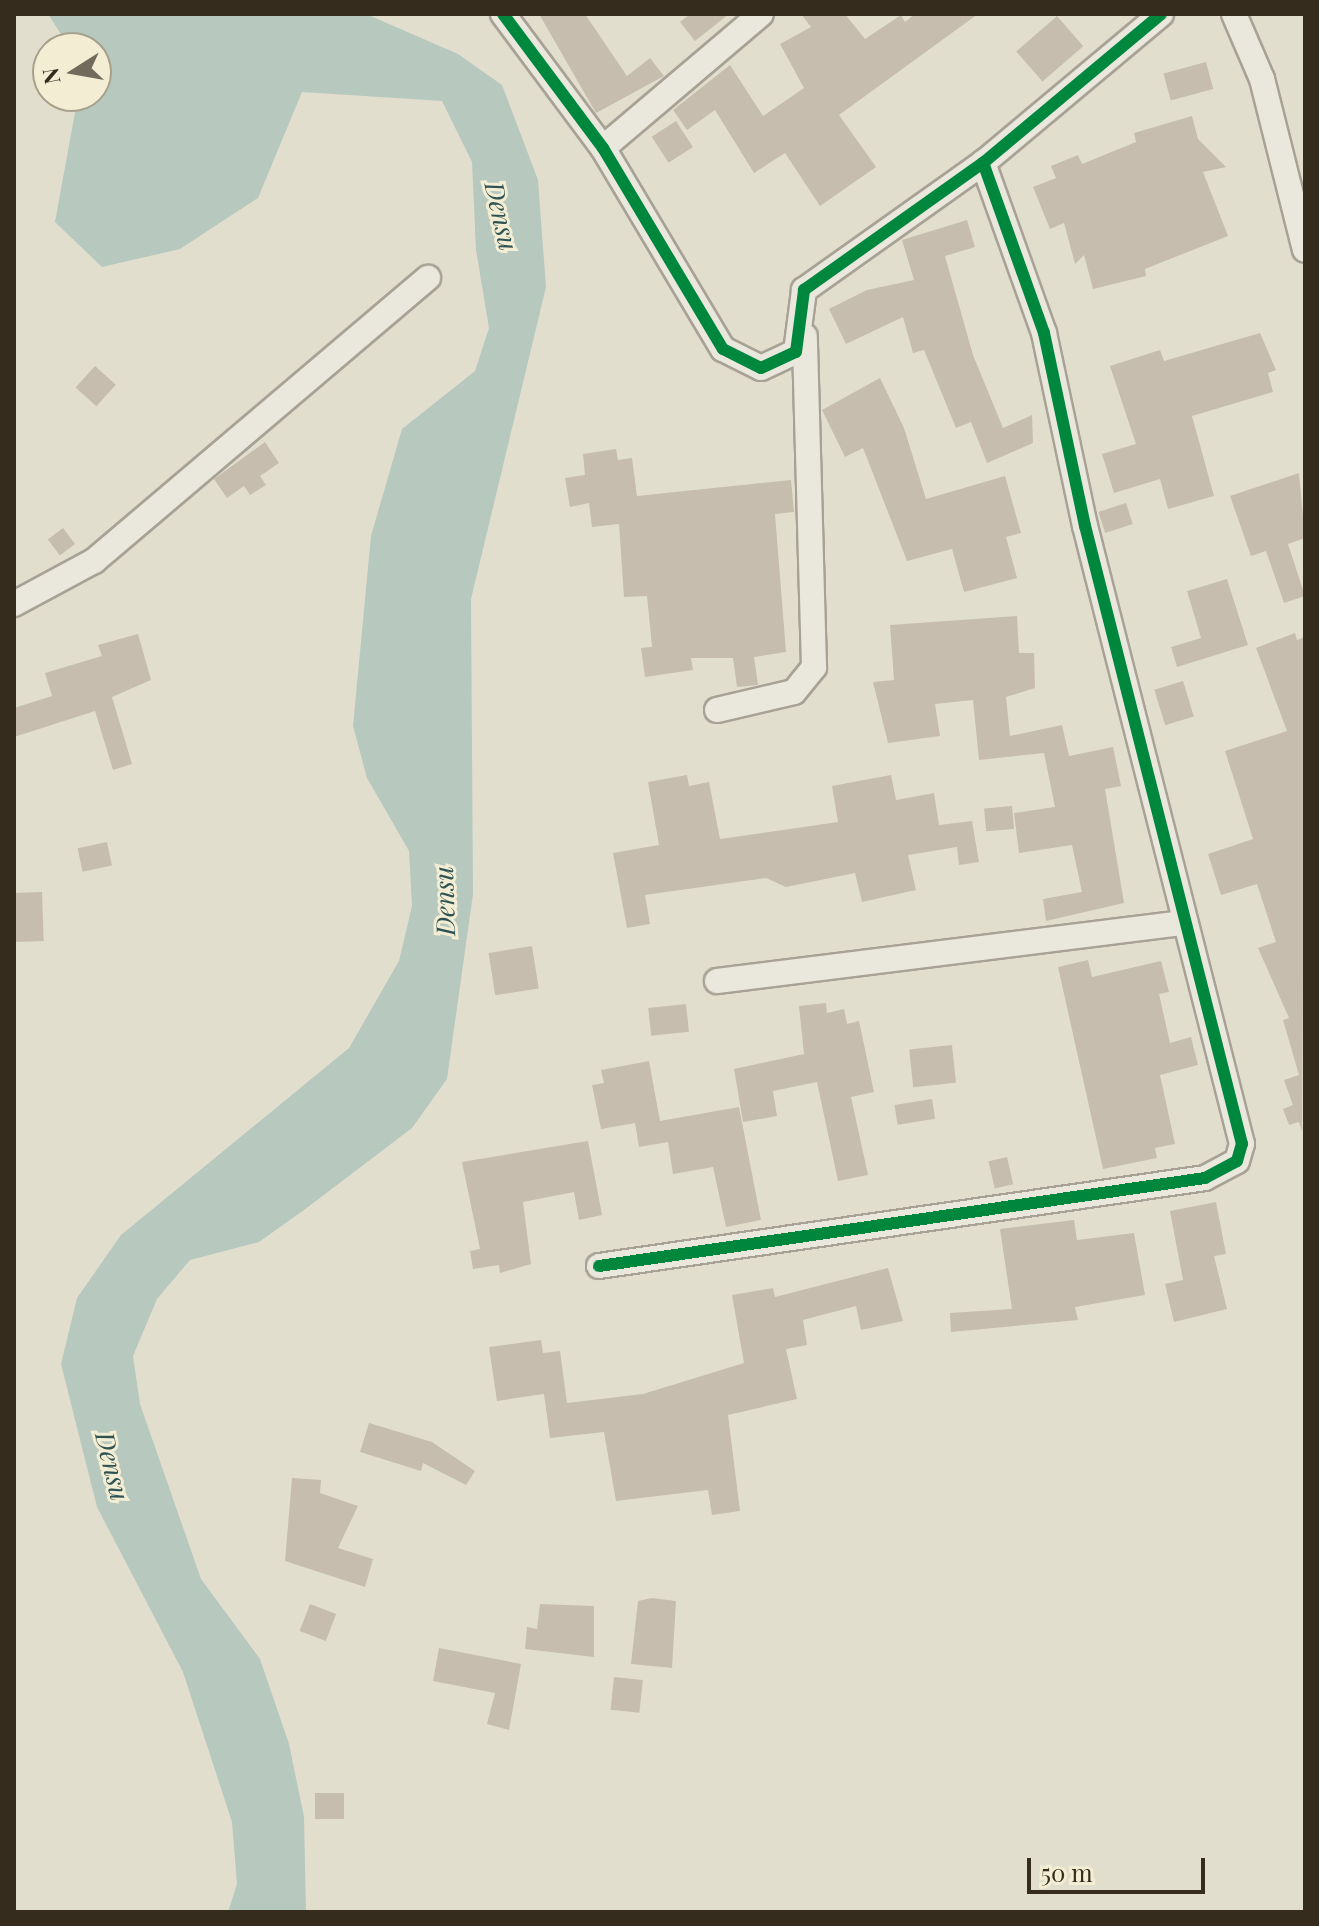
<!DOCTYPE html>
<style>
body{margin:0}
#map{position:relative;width:1319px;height:1926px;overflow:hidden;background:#e2decd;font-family:"Playfair Display",serif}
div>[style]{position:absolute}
.water>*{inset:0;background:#b7c8bf}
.building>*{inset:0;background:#c6bdae;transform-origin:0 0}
.roads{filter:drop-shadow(2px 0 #a7a295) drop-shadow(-2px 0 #a7a295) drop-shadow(0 2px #a7a295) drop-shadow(0 -2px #a7a295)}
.minor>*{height:24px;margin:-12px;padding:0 12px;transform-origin:12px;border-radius:12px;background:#eae8dd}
.cycleway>*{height:12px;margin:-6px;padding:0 6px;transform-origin:6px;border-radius:6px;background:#00873e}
span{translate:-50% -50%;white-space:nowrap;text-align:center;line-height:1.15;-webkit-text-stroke:6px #f3edd3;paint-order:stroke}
.water-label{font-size:26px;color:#2f5354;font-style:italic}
.frame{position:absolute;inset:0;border:16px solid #352c1e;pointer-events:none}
.north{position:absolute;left:32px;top:32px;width:80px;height:80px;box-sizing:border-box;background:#f3edd3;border:2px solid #a7a08b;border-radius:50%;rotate:259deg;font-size:22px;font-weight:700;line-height:32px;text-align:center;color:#352c1e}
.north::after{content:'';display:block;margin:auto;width:28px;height:36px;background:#726a5b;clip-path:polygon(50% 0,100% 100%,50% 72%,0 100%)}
.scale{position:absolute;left:1027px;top:1858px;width:178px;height:36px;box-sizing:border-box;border:4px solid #352c1e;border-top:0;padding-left:10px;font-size:24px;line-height:28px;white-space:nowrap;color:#352c1e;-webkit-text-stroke:6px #f3edd3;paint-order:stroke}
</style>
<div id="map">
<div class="water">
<div style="clip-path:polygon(48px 14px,366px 14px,458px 54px,502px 85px,538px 180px,546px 287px,471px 599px,473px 894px,447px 1079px,412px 1128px,304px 1210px,259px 1242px,190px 1260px,157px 1299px,133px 1356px,140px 1404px,201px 1579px,260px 1659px,289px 1744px,304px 1817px,306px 1912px,228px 1912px,237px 1884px,232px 1822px,183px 1672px,97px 1507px,61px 1364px,77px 1298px,121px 1235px,349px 1048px,399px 961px,412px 906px,409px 851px,367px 778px,353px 726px,371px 536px,402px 429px,475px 371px,489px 328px,476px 250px,472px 162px,442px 101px,302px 92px,258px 198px,180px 249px,102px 267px,55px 222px,78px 96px,96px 96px,96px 48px,70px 48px)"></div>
</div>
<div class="building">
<div style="clip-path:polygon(539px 14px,585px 14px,627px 76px,650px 58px,664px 76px,596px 113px)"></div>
<div style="clip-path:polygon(690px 14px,729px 14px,695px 41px,680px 22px)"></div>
<div style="clip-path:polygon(801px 14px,845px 14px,865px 39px,901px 15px,905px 22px,915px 14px,978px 14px,839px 115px,876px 167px,820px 206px,785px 153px,754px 173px,715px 110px,687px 130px,673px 110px,730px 65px,763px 116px,804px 88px,780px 44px,811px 27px)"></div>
<div style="left:1057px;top:16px;width:40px;height:54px;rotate:49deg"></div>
<div style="left:1206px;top:62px;width:28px;height:44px;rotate:75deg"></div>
<div style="clip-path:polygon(1192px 116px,1198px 139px,1226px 167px,1203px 172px,1228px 236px,1145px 269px,1146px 276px,1093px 289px,1084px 255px,1075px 264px,1064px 223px,1050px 229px,1033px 187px,1056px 178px,1051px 166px,1078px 155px,1082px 164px,1136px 142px,1134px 133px)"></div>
<div style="left:676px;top:121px;width:31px;height:29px;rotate:57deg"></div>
<div style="clip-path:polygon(967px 220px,975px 247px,945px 256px,973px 355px,1003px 428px,1032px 415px,1033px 443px,987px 463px,971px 422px,956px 428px,924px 350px,913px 353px,903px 317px,846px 344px,829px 309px,867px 290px,914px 280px,902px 240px)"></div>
<div style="clip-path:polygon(1260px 333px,1276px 370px,1268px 373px,1273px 392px,1192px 416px,1214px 496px,1168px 509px,1160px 479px,1114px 493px,1102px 454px,1136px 444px,1110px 366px,1160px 350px,1164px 361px)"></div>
<div style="left:95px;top:366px;width:28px;height:29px;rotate:42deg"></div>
<div style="clip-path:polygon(880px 378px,904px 428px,926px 499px,1005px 476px,1021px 533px,1006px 537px,1017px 578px,964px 592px,952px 549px,907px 561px,863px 448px,845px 457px,822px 410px)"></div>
<div style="clip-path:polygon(265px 442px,279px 463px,260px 476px,266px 485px,250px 495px,244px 486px,227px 498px,214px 479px)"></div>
<div style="clip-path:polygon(616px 449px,618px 460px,632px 458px,637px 496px,791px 480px,794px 512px,775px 514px,786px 652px,754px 657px,758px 685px,737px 687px,733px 658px,691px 658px,693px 670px,645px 677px,641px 648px,652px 647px,647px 596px,624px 597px,619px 524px,592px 527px,589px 503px,570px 507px,565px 478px,585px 475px,583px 454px)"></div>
<div style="clip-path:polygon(1299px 473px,1305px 538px,1288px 544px,1305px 596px,1284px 603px,1266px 551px,1251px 556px,1230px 496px)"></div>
<div style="left:1126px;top:503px;width:22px;height:29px;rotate:72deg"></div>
<div style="left:63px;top:528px;width:20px;height:19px;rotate:53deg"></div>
<div style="clip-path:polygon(1227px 579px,1248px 645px,1177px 667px,1171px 647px,1201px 638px,1187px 591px)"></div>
<div style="clip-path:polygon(1017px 616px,1019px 653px,1034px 653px,1035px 688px,1006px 697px,1010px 736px,1062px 725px,1069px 756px,1113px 747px,1121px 786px,1105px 789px,1124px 903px,1046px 921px,1043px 899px,1082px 892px,1072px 845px,1019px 853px,1014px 813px,1055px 807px,1044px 753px,979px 760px,973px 700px,935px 704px,940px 736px,888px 743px,873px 682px,894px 680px,890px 625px)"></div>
<div style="clip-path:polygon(1295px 633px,1297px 640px,1305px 637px,1302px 1131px,1299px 1122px,1289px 1125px,1283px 1109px,1293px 1105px,1284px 1080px,1299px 1075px,1283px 1020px,1289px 1018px,1258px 948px,1276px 942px,1257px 884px,1221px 895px,1208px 854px,1253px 839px,1225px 751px,1287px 731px,1256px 648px)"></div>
<div style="clip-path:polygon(138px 634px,151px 680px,112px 697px,132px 764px,113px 770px,95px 711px,14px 737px,14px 708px,52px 696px,45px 673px,102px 656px,98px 645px)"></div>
<div style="left:1183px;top:681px;width:37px;height:30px;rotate:73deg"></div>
<div style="clip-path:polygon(687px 775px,689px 786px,709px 782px,720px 839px,838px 822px,832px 786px,891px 775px,896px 800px,934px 793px,939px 825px,972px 821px,979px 862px,959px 865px,957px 847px,908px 855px,916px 890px,862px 902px,855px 873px,786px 887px,766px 878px,645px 895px,650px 924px,627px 928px,613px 853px,659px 845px,648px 782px)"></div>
<div style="left:1012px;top:806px;width:23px;height:28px;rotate:85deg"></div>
<div style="left:107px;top:842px;width:24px;height:30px;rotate:78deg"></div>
<div style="left:42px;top:892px;width:49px;height:28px;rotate:88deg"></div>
<div style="left:532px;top:946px;width:43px;height:44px;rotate:81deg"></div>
<div style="clip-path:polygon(1088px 960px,1092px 977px,1161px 961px,1169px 992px,1159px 994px,1170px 1043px,1191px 1037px,1198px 1065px,1160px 1075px,1175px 1144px,1155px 1148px,1157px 1158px,1103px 1169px,1058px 967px)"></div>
<div style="clip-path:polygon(826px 1003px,827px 1013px,844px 1009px,847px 1024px,859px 1021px,874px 1092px,851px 1097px,868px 1175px,838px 1181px,817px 1082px,773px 1091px,777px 1116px,743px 1122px,734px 1069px,804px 1054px,799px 1006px)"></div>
<div style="left:686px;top:1004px;width:28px;height:38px;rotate:84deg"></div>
<div style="left:952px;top:1045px;width:38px;height:43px;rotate:84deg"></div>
<div style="clip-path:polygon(649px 1061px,660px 1121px,739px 1107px,761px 1220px,726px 1227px,713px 1167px,673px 1174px,668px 1142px,639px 1147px,635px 1123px,601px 1129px,592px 1085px,604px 1083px,601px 1070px)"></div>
<div style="left:932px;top:1099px;width:20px;height:38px;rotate:81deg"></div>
<div style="clip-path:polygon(588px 1141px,602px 1215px,579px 1220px,574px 1192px,523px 1202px,531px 1264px,500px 1273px,499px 1265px,473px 1269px,470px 1251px,480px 1249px,462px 1162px)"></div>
<div style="left:1007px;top:1157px;width:28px;height:19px;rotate:77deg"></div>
<div style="clip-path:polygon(1216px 1202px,1226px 1254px,1214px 1256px,1227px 1309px,1174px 1322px,1165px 1284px,1183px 1280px,1170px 1211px)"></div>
<div style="clip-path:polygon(1074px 1220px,1077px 1240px,1134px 1233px,1145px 1295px,1075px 1307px,1078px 1320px,951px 1332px,950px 1313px,1012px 1309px,1000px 1229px)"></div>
<div style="clip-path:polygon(888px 1268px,903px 1321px,861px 1330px,856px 1306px,803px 1320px,807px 1345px,786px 1349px,797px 1399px,728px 1415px,740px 1511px,712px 1515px,708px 1490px,616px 1501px,604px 1432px,550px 1438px,544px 1394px,497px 1401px,489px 1347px,541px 1340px,543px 1353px,560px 1351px,567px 1403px,643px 1394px,744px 1363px,732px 1295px,773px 1288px,775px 1297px)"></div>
<div style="clip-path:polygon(369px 1423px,432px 1442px,475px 1471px,466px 1485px,423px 1463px,421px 1471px,360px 1452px)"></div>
<div style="clip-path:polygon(292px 1478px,321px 1480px,320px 1493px,358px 1506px,338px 1548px,373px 1559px,365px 1587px,285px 1561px)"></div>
<div style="clip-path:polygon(652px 1598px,676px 1601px,672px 1668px,631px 1664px,638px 1601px)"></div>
<div style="left:310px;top:1604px;width:28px;height:29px;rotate:21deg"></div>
<div style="clip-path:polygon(540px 1604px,594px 1606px,594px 1657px,525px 1649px,527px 1627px,537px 1629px)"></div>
<div style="clip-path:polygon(439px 1648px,521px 1664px,509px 1730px,487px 1724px,495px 1693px,433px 1681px)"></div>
<div style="left:614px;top:1677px;width:29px;height:33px;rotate:6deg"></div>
<div style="left:315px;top:1793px;width:29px;height:26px"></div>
</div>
<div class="roads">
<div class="minor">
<div style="left:503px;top:14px;width:167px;rotate:53.3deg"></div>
<div style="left:603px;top:148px;width:234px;rotate:59.2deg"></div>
<div style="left:723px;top:349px;width:42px;rotate:26.6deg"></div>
<div style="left:761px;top:368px;width:38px;rotate:-25deg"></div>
<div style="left:796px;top:352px;width:63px;rotate:-82.6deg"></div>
<div style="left:804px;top:290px;width:219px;rotate:-35.4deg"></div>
<div style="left:983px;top:163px;width:232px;rotate:-39.9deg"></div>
<div style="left:1234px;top:14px;width:71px;rotate:66.7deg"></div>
<div style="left:1262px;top:79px;width:176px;rotate:75.9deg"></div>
<div style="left:603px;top:148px;width:207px;rotate:-40.3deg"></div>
<div style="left:14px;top:604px;width:91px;rotate:-28.3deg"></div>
<div style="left:94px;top:561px;width:438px;rotate:-40.3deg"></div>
<div style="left:717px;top:710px;width:79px;rotate:-13.2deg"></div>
<div style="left:794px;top:692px;width:32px;rotate:-51deg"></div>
<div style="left:814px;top:667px;width:331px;rotate:-91.6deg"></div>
<div style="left:717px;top:981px;width:472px;rotate:-7.1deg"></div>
<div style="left:599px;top:1266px;width:612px;rotate:-8.26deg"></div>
<div style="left:1205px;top:1178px;width:36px;rotate:-28deg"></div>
<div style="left:1237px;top:1161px;width:18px;rotate:-74deg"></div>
<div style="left:1242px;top:1144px;width:638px;rotate:-104.25deg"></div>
<div style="left:1085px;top:526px;width:197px;rotate:-102deg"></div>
<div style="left:1044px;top:333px;width:181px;rotate:-109.7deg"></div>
</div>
</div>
<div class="cycleway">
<div style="left:503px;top:14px;width:167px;rotate:53.3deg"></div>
<div style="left:603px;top:148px;width:234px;rotate:59.2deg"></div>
<div style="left:723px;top:349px;width:42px;rotate:26.6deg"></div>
<div style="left:761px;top:368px;width:38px;rotate:-25deg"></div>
<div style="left:796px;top:352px;width:63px;rotate:-82.6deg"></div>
<div style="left:804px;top:290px;width:219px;rotate:-35.4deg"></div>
<div style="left:983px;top:163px;width:232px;rotate:-39.9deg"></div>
<div style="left:599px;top:1266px;width:612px;rotate:-8.26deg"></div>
<div style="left:1205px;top:1178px;width:36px;rotate:-28deg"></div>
<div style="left:1237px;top:1161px;width:18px;rotate:-74deg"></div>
<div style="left:1242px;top:1144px;width:638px;rotate:-104.25deg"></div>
<div style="left:1085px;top:526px;width:197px;rotate:-102deg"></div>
<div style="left:1044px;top:333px;width:181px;rotate:-109.7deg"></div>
</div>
<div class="water-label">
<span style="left:502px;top:216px;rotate:77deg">Densu</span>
<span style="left:444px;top:901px;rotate:-92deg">Densu</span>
<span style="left:113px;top:1466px;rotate:76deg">Densu</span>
</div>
<div class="frame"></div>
<div class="north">N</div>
<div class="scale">50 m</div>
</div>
